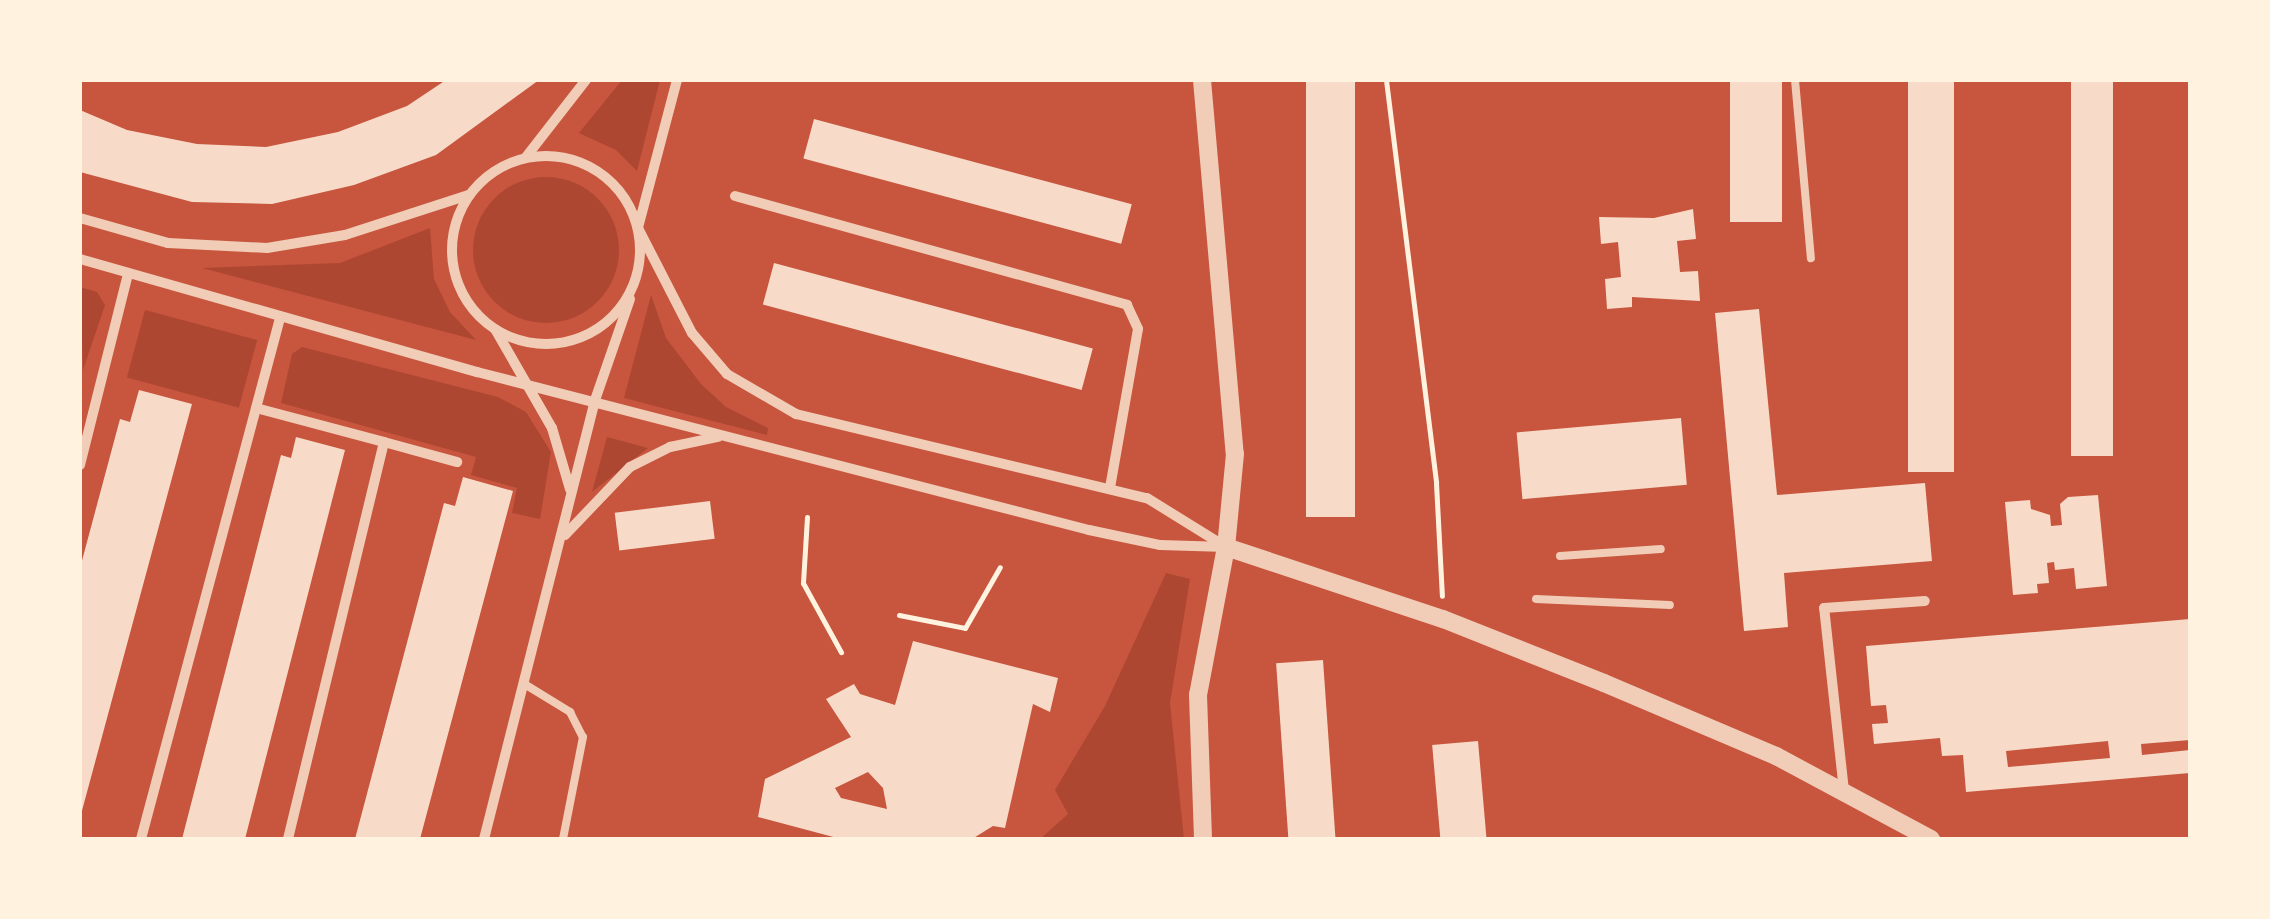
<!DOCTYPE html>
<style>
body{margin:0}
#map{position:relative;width:2270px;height:919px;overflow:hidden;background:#c8553d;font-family:Signika,sans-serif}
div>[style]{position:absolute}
.green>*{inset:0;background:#ae4732;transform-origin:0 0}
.round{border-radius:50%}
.building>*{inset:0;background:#f7dbc8;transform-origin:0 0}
.path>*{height:5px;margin:-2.5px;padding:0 2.5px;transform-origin:2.5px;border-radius:2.5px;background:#fff3e0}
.service>*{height:8px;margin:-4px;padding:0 4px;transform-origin:4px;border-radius:4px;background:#f1ccb7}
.minor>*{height:10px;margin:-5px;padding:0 5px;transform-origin:5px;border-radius:5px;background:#f1ccb7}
.minor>.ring{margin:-5px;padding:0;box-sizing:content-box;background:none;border:10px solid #f1ccb7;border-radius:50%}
.tertiary>*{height:18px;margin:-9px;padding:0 9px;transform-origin:9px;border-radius:9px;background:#f1ccb7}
span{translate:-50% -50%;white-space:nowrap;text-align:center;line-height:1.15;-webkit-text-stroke:8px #fff3e0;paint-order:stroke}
.frame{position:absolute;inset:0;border:82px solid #fff3e0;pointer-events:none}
</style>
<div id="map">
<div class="green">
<div style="clip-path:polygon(622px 80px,660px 80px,637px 171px,616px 150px,579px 133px)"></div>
<div class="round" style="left:473px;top:177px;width:146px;height:146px"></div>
<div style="clip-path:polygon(430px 228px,434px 279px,450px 312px,476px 340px,202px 268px,340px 263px)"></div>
<div style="clip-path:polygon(80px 287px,97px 292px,105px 305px,83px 370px)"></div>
<div style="clip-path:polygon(651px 295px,666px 338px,701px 384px,726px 407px,768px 428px,767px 435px,624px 398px)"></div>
<div style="left:145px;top:310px;width:116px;height:70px;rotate:15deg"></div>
<div style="clip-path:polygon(302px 347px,498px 397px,526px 412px,551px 452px,540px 519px,512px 513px,517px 488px,471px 475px,476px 457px,281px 403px,292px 354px)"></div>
<div style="clip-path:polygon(607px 437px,648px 448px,592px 492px)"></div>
<div style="clip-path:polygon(1166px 573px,1190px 579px,1170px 703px,1184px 839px,1040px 839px,1068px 814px,1055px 790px,1105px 706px)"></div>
</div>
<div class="building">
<div style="clip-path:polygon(446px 80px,539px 80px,436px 155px,354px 185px,272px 204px,192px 202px,80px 172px,80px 110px,127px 130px,197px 144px,266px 147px,338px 132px,407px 106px)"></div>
<div style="left:1306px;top:80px;width:49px;height:437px"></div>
<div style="left:1730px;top:80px;width:52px;height:142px"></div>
<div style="left:1908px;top:80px;width:46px;height:392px"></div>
<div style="left:2071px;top:80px;width:42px;height:376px"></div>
<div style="left:814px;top:119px;width:329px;height:41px;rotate:15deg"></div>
<div style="clip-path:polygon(1693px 209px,1696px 239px,1677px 241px,1680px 272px,1698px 271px,1700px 301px,1632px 297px,1632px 307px,1607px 309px,1605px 279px,1621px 277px,1618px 242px,1601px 244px,1599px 217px,1654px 218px)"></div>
<div style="left:774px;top:263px;width:330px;height:43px;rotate:15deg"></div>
<div style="clip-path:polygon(1759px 309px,1777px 495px,1925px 483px,1932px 561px,1784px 573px,1788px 627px,1744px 631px,1715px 313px)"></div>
<div style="clip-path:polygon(139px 390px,192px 404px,80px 818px,80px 568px,120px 419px,130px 422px)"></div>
<div style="left:1681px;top:418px;width:67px;height:165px;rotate:85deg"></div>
<div style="clip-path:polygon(296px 437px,345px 450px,245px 839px,182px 839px,281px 455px,291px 458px)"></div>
<div style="clip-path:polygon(463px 477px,513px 491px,420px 839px,355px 839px,444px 503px,455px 506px)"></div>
<div style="clip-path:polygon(2098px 495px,2107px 586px,2076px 589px,2074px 568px,2055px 570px,2054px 562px,2047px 563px,2049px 583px,2037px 584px,2038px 593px,2013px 595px,2005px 502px,2030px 500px,2031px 509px,2050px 515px,2051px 526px,2062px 525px,2060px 504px,2068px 497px)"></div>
<div style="left:710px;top:501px;width:38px;height:96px;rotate:83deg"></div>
<div style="clip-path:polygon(evenodd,2190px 619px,2190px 740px,2141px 744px,2142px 755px,2190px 750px,2190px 773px,1966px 792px,1963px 755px,1942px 756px,1940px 738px,1874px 744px,1872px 724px,1888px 723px,1886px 705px,1871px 706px,1866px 646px,2190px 619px,2108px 741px,2110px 758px,2008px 767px,2006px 751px,2108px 741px)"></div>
<div style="clip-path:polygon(evenodd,913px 641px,1058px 678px,1050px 712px,1033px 704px,1005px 828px,993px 826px,972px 839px,841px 839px,758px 817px,765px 779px,851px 737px,826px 699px,854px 684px,860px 694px,895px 705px,913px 641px,868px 772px,883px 788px,887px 809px,841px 798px,835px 788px,868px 772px)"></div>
<div style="left:1323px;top:660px;width:179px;height:47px;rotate:86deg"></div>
<div style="left:1478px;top:741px;width:98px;height:46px;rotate:85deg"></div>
</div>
<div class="path">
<div style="left:1386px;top:80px;width:406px;rotate:82.9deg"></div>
<div style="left:1436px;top:483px;width:113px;rotate:87deg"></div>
<div style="left:807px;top:517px;width:66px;rotate:93.5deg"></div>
<div style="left:803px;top:583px;width:79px;rotate:61.2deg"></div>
<div style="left:899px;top:615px;width:67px;rotate:11.1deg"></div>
<div style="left:965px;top:628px;width:70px;rotate:-60.2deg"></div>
</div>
<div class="service">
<div style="left:1795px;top:80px;width:179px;rotate:84.9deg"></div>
<div style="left:1560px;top:556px;width:101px;rotate:-4deg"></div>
<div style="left:1536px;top:599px;width:134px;rotate:2.6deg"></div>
<div style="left:526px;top:685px;width:52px;rotate:31.5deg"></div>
<div style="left:570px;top:712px;width:28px;rotate:63deg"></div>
<div style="left:583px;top:737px;width:104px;rotate:101.1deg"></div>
</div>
<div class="minor">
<div style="left:677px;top:80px;width:153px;rotate:104.8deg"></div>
<div style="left:638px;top:228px;width:118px;rotate:62.8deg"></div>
<div style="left:692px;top:333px;width:54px;rotate:49.5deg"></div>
<div style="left:727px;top:374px;width:80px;rotate:30.1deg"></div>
<div style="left:796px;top:414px;width:361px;rotate:13.5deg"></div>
<div style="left:1147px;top:498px;width:93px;rotate:31.8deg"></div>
<div class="ring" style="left:452px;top:156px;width:178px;height:178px"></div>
<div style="left:526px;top:157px;width:98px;rotate:-52.1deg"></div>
<div style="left:735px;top:196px;width:407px;rotate:15.5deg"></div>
<div style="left:1127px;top:305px;width:26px;rotate:65deg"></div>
<div style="left:1138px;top:329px;width:161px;rotate:100deg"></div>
<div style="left:80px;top:218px;width:91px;rotate:15.9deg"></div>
<div style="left:168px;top:243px;width:99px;rotate:2.9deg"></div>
<div style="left:267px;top:248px;width:79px;rotate:-9.5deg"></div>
<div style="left:345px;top:235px;width:129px;rotate:-18deg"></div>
<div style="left:80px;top:259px;width:413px;rotate:15.9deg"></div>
<div style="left:477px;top:372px;width:632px;rotate:14.48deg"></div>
<div style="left:1089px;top:530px;width:73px;rotate:11.9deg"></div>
<div style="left:1160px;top:545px;width:66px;rotate:1.7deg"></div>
<div style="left:495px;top:329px;width:114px;rotate:60.1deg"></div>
<div style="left:552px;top:428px;width:64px;rotate:73.6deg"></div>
<div style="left:256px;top:408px;width:132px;rotate:14.9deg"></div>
<div style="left:384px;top:442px;width:408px;rotate:103.6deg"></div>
<div style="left:384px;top:442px;width:76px;rotate:15.3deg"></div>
<div style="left:80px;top:465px;width:197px;rotate:-75.9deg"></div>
<div style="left:565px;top:535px;width:94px;rotate:-46.3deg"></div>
<div style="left:630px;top:467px;width:45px;rotate:-26.6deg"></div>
<div style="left:670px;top:447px;width:49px;rotate:-11.8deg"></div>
<div style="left:1844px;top:791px;width:184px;rotate:-96.2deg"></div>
<div style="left:1824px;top:608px;width:101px;rotate:-4deg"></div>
<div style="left:141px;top:839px;width:539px;rotate:-75.06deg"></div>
<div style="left:484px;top:839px;width:450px;rotate:-75.8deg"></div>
<div style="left:594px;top:403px;width:110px;rotate:-70.9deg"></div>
</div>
<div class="tertiary">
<div style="left:1202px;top:80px;width:375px;rotate:85deg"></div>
<div style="left:1235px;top:454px;width:93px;rotate:95.5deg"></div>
<div style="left:1226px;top:547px;width:151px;rotate:100.7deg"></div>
<div style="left:1198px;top:695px;width:144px;rotate:88deg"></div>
<div style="left:1226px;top:547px;width:229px;rotate:18.4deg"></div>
<div style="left:1443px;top:619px;width:173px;rotate:21.7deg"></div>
<div style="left:1604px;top:683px;width:187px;rotate:23deg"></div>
<div style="left:1776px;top:756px;width:176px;rotate:28.2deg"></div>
</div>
<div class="frame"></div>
</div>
